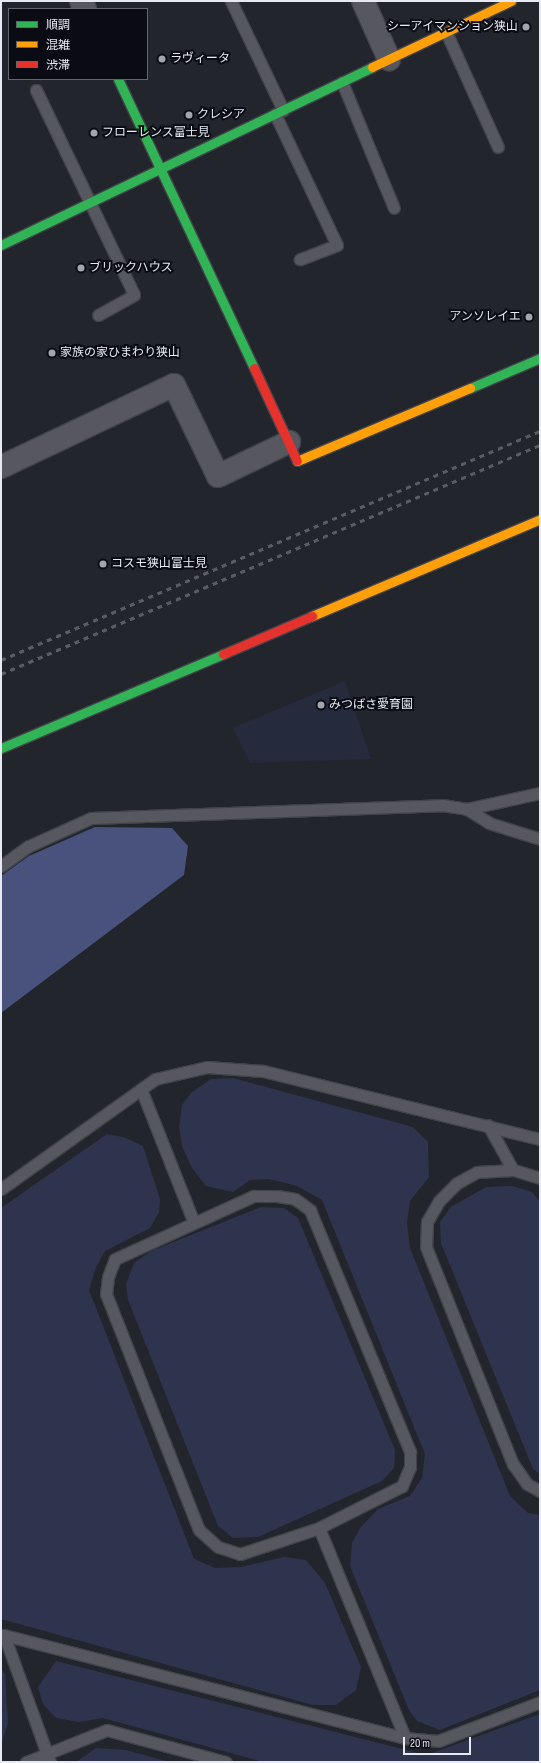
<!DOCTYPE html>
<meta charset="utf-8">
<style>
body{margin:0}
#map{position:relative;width:541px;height:1763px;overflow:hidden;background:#23252d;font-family:"Sofia Sans Condensed","Noto Sans JP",sans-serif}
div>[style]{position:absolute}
.built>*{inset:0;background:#262a3d}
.green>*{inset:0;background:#2e344e}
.forest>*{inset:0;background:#49517d}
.roads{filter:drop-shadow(1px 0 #41434a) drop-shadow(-1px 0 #41434a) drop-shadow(0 1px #41434a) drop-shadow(0 -1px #41434a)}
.lane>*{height:11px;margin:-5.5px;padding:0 5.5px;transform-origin:5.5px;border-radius:5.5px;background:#57585f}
.street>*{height:22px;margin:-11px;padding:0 11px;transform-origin:11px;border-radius:11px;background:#57585f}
.fast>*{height:9px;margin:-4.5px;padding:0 4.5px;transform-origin:4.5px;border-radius:4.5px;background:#30b455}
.slow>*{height:9px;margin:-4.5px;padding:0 4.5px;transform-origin:4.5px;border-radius:4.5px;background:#ff9f0a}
.jam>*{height:9px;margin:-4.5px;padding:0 4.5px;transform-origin:4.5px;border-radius:4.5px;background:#e5322d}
.rail>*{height:3px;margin-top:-1.5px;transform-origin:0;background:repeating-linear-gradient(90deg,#5a5c62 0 5px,transparent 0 10px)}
.dots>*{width:11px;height:11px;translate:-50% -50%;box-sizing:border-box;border:2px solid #0b0c13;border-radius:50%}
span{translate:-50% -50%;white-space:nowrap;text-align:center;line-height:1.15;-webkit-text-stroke:4px #0b0c13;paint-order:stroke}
.poi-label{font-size:12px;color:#e7eaf4}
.right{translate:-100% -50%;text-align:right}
.left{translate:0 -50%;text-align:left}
.frame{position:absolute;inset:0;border:2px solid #e7eaf4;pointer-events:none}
.legend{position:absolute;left:8px;top:8px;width:140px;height:72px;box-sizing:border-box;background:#0b0c13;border:1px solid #63656d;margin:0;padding:5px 7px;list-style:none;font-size:12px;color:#e7eaf4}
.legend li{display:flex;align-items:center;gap:8px;height:20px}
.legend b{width:20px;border:1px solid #63656d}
.scale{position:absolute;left:403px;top:1737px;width:68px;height:18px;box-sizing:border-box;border:2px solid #e7eaf4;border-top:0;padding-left:5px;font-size:12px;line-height:14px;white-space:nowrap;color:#e7eaf4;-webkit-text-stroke:3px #0b0c13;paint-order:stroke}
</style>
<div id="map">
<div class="built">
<div style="clip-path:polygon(345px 681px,371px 759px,250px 763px,233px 728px)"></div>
</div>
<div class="green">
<div style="clip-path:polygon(233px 1078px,413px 1127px,428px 1142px,429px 1177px,410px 1201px,407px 1223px,410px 1248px,510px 1496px,528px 1513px,540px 1515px,540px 1690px,440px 1730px,417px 1721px,409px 1710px,350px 1566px,352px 1543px,360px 1528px,378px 1509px,410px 1496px,422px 1478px,425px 1454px,322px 1200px,297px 1186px,269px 1179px,250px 1180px,233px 1192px,206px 1186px,192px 1168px,182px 1146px,179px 1127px,182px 1105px,191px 1093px,211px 1079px)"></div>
<div style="clip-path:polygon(107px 1134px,123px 1137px,143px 1146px,160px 1199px,159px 1212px,150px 1228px,105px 1251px,96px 1267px,89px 1290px,194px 1559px,215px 1568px,241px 1567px,284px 1557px,306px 1560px,325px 1583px,361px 1667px,356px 1690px,336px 1705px,313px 1705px,1px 1619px,1px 1208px)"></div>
<div style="clip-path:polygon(513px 1186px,532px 1192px,540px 1202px,540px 1474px,533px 1469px,441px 1243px,440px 1222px,451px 1207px,486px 1187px)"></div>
<div style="clip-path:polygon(261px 1207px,284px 1208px,298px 1218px,395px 1450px,394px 1468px,382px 1481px,258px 1537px,233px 1538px,218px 1526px,128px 1300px,126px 1284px,134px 1263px,151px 1251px)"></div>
<div style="clip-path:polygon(56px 1661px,426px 1755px,540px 1714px,540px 1762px,263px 1762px,103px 1718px,79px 1722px,56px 1718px,43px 1704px,38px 1687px)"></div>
<div style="clip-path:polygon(1px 1668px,5px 1674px,8px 1723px,1px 1745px)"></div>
<div style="clip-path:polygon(96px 1748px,126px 1750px,169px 1762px,76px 1762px)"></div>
</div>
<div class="forest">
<div style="clip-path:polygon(95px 827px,172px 828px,188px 846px,184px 875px,1px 1013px,1px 876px,29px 856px)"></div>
</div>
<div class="roads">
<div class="lane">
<div style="left:231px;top:1px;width:121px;rotate:64.5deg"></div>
<div style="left:446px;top:32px;width:126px;rotate:65.7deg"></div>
<div style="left:342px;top:82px;width:136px;rotate:67.6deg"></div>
<div style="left:36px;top:90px;width:227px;rotate:64.4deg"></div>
<div style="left:134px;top:295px;width:41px;rotate:150.9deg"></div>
<div style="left:275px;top:114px;width:145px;rotate:64.7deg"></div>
<div style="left:337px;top:245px;width:40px;rotate:159deg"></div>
<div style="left:467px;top:809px;width:75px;rotate:-12.4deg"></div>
<div style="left:1px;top:866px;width:34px;rotate:-36deg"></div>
<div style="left:29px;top:846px;width:68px;rotate:-24.3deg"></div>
<div style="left:91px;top:818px;width:351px;rotate:-2.1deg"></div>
<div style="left:442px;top:805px;width:25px;rotate:9deg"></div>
<div style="left:467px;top:809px;width:26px;rotate:32deg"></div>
<div style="left:489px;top:823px;width:53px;rotate:17.4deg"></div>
<div style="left:141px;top:1089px;width:144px;rotate:68.4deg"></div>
<div style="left:488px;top:1125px;width:51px;rotate:60.9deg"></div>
<div style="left:540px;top:1178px;width:28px;rotate:-163deg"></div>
<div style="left:513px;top:1170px;width:36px;rotate:177deg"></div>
<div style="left:477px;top:1172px;width:23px;rotate:151deg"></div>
<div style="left:457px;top:1183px;width:25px;rotate:135deg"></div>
<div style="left:439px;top:1201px;width:24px;rotate:120deg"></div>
<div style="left:427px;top:1222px;width:25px;rotate:92deg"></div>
<div style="left:426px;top:1247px;width:234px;rotate:68.2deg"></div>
<div style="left:513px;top:1464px;width:24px;rotate:55deg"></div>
<div style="left:527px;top:1484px;width:15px;rotate:28deg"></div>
<div style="left:1px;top:1189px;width:189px;rotate:-35.5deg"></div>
<div style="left:155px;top:1079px;width:53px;rotate:-13deg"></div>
<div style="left:207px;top:1067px;width:56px;rotate:4.1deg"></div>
<div style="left:263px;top:1071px;width:285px;rotate:13.8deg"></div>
<div style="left:253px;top:1196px;width:24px"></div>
<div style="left:277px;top:1196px;width:18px;rotate:9deg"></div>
<div style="left:295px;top:1199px;width:19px;rotate:36deg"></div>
<div style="left:310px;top:1210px;width:262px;rotate:67.5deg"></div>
<div style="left:410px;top:1452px;width:15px;rotate:90deg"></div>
<div style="left:410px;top:1467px;width:21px;rotate:113deg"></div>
<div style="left:402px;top:1486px;width:93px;rotate:153.2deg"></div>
<div style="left:319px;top:1528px;width:83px;rotate:161.8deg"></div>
<div style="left:240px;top:1554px;width:23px;rotate:-162deg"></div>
<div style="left:218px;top:1547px;width:25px;rotate:-138deg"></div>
<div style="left:199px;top:1530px;width:254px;rotate:-111.5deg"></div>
<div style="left:106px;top:1294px;width:17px;rotate:-83deg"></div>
<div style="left:108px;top:1277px;width:19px;rotate:-69deg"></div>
<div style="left:115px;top:1259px;width:152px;rotate:-24.5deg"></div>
<div style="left:319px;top:1528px;width:227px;rotate:67.7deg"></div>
<div style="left:4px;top:1635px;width:414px;rotate:14.4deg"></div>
<div style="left:405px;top:1738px;width:33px;rotate:5deg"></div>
<div style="left:438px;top:1741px;width:109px;rotate:-20.9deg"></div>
<div style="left:4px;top:1635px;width:135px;rotate:70.1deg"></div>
<div style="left:26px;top:1762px;width:87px;rotate:-21.6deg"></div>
<div style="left:107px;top:1730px;width:123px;rotate:15.1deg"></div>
</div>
<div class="street">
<div style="left:81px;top:1px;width:9px;rotate:63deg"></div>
<div style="left:363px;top:1px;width:64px;rotate:65.9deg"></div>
<div style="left:1px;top:467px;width:191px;rotate:-25.4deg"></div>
<div style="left:174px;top:385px;width:101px;rotate:64.2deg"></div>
<div style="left:218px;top:476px;width:79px;rotate:-25.6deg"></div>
</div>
<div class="fast">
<div style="left:118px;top:79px;width:319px;rotate:64.8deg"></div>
<div style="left:1px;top:245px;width:411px;rotate:-25.6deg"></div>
<div style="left:470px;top:388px;width:76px;rotate:-23.2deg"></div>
<div style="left:1px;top:748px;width:241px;rotate:-22.9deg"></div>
</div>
<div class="slow">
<div style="left:372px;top:67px;width:154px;rotate:-25.4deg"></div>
<div style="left:297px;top:461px;width:188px;rotate:-22.9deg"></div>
<div style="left:312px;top:616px;width:248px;rotate:-23deg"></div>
</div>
<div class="jam">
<div style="left:254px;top:368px;width:102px;rotate:65.2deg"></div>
<div style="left:223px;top:654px;width:97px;rotate:-23.1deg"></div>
</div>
</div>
<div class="rail">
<div style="left:1px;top:660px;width:586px;rotate:-23.02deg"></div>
<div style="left:1px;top:674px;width:586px;rotate:-23.02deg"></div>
</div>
<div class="dots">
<div style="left:526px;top:27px;background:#a2a5ae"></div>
<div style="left:162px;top:59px;background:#a2a5ae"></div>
<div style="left:189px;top:115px;background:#a2a5ae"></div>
<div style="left:94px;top:133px;background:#a2a5ae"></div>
<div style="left:81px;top:268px;background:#a2a5ae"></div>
<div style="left:529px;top:317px;background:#a2a5ae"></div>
<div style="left:52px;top:353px;background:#a2a5ae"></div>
<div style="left:103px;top:564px;background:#a2a5ae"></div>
<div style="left:321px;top:705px;background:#a2a5ae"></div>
</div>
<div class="poi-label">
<span class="right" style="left:518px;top:27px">シーアイマンション狭山</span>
<span class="left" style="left:170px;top:59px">ラヴィータ</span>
<span class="left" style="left:197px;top:115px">クレシア</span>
<span class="left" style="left:102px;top:133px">フローレンス富士見</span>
<span class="left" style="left:89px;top:268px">ブリックハウス</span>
<span class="right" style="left:521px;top:317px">アンソレイエ</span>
<span class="left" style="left:60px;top:353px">家族の家ひまわり狭山</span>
<span class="left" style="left:111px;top:564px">コスモ狭山富士見</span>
<span class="left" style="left:329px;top:705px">みつばさ愛育園</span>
</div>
<div class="frame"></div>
<ul class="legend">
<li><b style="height:5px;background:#30b455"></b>順調</li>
<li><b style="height:5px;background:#ff9f0a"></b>混雑</li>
<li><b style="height:5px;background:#e5322d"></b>渋滞</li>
</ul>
<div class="scale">20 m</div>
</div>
